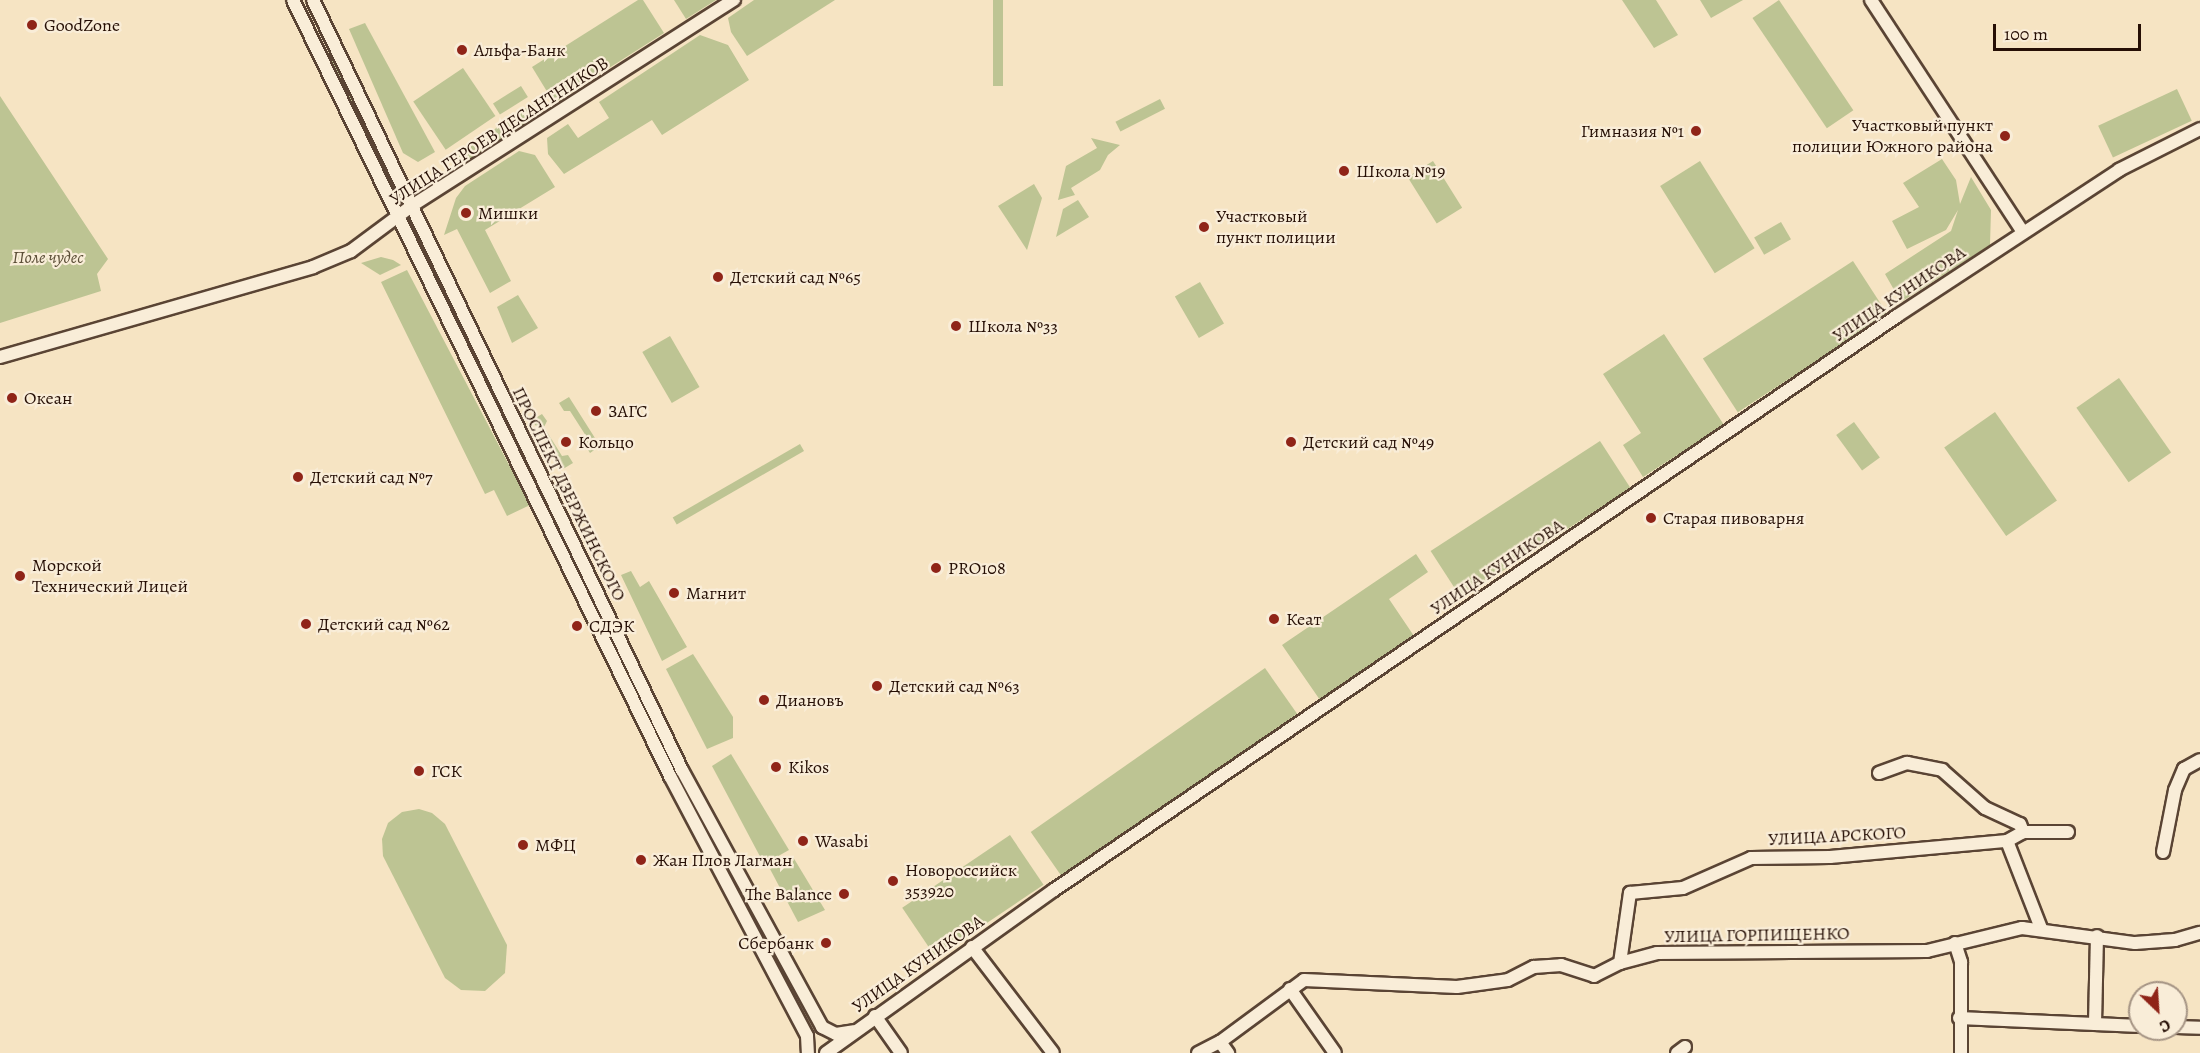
<!DOCTYPE html>
<meta charset="utf-8">
<style>
body{margin:0}
#map{position:relative;width:2200px;height:1053px;overflow:hidden;background:#f6e4c3;font-family:Alegreya,serif}
div>[style]{position:absolute}
.green>*{inset:0;background:#bdc493;transform-origin:0 0}
.roads{filter:drop-shadow(2px 0 #5a4434) drop-shadow(-2px 0 #5a4434) drop-shadow(0 2px #5a4434) drop-shadow(0 -2px #5a4434)}
.minor>*{height:12px;margin:-6px;padding:0 6px;transform-origin:6px;border-radius:6px;background:#f9edd8}
.dots>*{width:16px;height:16px;translate:-50% -50%;box-sizing:border-box;border:3px solid #f9edd8;border-radius:50%}
span{translate:-50% -50%;white-space:nowrap;text-align:center;line-height:1.15;-webkit-text-stroke:4.5px #f9edd8;paint-order:stroke}
.poi-label{font-size:18px;color:#260f05}
.left{translate:0 -50%;text-align:left}
.right{translate:-100% -50%;text-align:right}
.street-label{font-size:18px;color:#260f05}
.park-label{font-size:18px;color:#5b4e37;font-style:italic}
.north{position:absolute;left:2128px;top:981px;width:60px;height:60px;box-sizing:border-box;background:#f9edd8;border:2px solid #a59484;border-radius:50%;rotate:155deg;font-size:16px;font-weight:700;line-height:24px;text-align:center;color:#260f05}
.north::after{content:'';display:block;margin:auto;width:21px;height:27px;background:#8f2418;clip-path:polygon(50% 0,100% 100%,50% 72%,0 100%)}
.scale{position:absolute;left:1993px;top:24px;width:148px;height:27px;box-sizing:border-box;border:3px solid #260f05;border-top:0;padding-left:8px;font-size:18px;line-height:21px;white-space:nowrap;color:#260f05;-webkit-text-stroke:4px #f9edd8;paint-order:stroke}
</style>
<div id="map">
<div class="green">
<div style="clip-path:polygon(638px 0,643px 0,664px 33px,554px 103px,532px 67px)"></div>
<div style="clip-path:polygon(674px 0,716px 0,686px 19px)"></div>
<div style="clip-path:polygon(754px 0,835px 0,747px 56px,731px 32px,728px 18px)"></div>
<div style="left:993px;top:0;width:10px;height:86px"></div>
<div style="clip-path:polygon(1622px 0,1656px 0,1678px 35px,1654px 48px)"></div>
<div style="clip-path:polygon(1700px 0,1743px 0,1711px 18px)"></div>
<div style="left:1779px;top:0;width:133px;height:32px;rotate:56deg"></div>
<div style="clip-path:polygon(365px 23px,435px 152px,418px 162px,403px 153px,349px 29px)"></div>
<div style="clip-path:polygon(700px 35px,728px 45px,749px 80px,662px 135px,652px 120px,564px 174px,548px 154px,547px 138px,568px 124px,578px 138px,609px 118px,599px 102px)"></div>
<div style="left:332px;top:51px;width:139px;height:8px;rotate:64deg"></div>
<div style="left:463px;top:68px;width:58px;height:60px;rotate:56deg"></div>
<div style="left:521px;top:86px;width:13px;height:33px;rotate:58deg"></div>
<div style="left:2177px;top:89px;width:35px;height:87px;rotate:65deg"></div>
<div style="clip-path:polygon(0 96px,108px 259px,97px 274px,101px 291px,0 323px)"></div>
<div style="left:1160px;top:99px;width:11px;height:50px;rotate:63deg"></div>
<div style="left:532px;top:104px;width:14px;height:99px;rotate:56deg"></div>
<div style="clip-path:polygon(1091px 138px,1120px 145px,1108px 155px,1100px 170px,1071px 188px,1075px 195px,1058px 200px,1066px 166px,1097px 148px)"></div>
<div style="clip-path:polygon(519px 151px,535px 155px,555px 187px,485px 230px,511px 281px,490px 293px,457px 229px,444px 235px,456px 198px,465px 186px)"></div>
<div style="clip-path:polygon(1942px 159px,1956px 180px,1960px 204px,1971px 177px,1991px 210px,1990px 245px,1901px 302px,1885px 274px,1951px 231px,1958px 210px,1946px 230px,1907px 249px,1892px 221px,1919px 207px,1903px 183px)"></div>
<div style="left:1433px;top:161px;width:55px;height:30px;rotate:58deg"></div>
<div style="left:1700px;top:161px;width:103px;height:47px;rotate:58deg"></div>
<div style="clip-path:polygon(1034px 184px,1042px 198px,1027px 250px,998px 206px)"></div>
<div style="clip-path:polygon(1078px 200px,1089px 217px,1056px 237px,1063px 209px)"></div>
<div style="left:1781px;top:222px;width:20px;height:31px;rotate:60deg"></div>
<div style="clip-path:polygon(381px 257px,393px 260px,401px 265px,380px 275px,361px 263px)"></div>
<div style="left:1853px;top:261px;width:64px;height:179px;rotate:57deg"></div>
<div style="clip-path:polygon(407px 270px,530px 505px,507px 516px,494px 490px,485px 494px,381px 282px)"></div>
<div style="left:1200px;top:282px;width:48px;height:29px;rotate:60deg"></div>
<div style="clip-path:polygon(518px 295px,538px 328px,512px 343px,497px 307px)"></div>
<div style="clip-path:polygon(1664px 334px,1724px 425px,1643px 477px,1623px 445px,1641px 433px,1603px 374px)"></div>
<div style="left:670px;top:336px;width:59px;height:32px;rotate:60deg"></div>
<div style="left:2119px;top:378px;width:91px;height:52px;rotate:55deg"></div>
<div style="clip-path:polygon(569px 397px,600px 446px,590px 453px,585px 445px,588px 439px,570px 411px,564px 411px,559px 403px)"></div>
<div style="left:1995px;top:412px;width:108px;height:62px;rotate:55deg"></div>
<div style="clip-path:polygon(542px 414px,547px 421px,544px 427px,562px 456px,568px 455px,573px 463px,563px 469px,532px 420px)"></div>
<div style="left:1854px;top:422px;width:44px;height:22px;rotate:54deg"></div>
<div style="left:1600px;top:441px;width:56px;height:202px;rotate:57deg"></div>
<div style="left:800px;top:444px;width:8px;height:147px;rotate:60deg"></div>
<div style="clip-path:polygon(1416px 554px,1428px 572px,1389px 599px,1414px 636px,1320px 700px,1282px 645px)"></div>
<div style="clip-path:polygon(631px 571px,640px 587px,649px 581px,687px 647px,662px 661px,621px 575px)"></div>
<div style="clip-path:polygon(693px 654px,733px 717px,733px 738px,707px 749px,666px 669px)"></div>
<div style="left:1265px;top:668px;width:56px;height:286px;rotate:55deg"></div>
<div style="clip-path:polygon(731px 754px,789px 850px,764px 864px,712px 766px)"></div>
<div style="clip-path:polygon(419px 809px,432px 813px,445px 824px,507px 945px,505px 973px,485px 991px,461px 990px,445px 978px,383px 856px,382px 839px,388px 823px,402px 812px)"></div>
<div style="left:1010px;top:835px;width:60px;height:130px;rotate:56deg"></div>
<div style="clip-path:polygon(793px 857px,825px 910px,798px 922px,770px 869px)"></div>
</div>
<div class="roads">
<div class="minor">
<div style="left:293px;top:0;width:863px;rotate:64.09deg"></div>
<div style="left:670px;top:776px;width:294px;rotate:62.2deg"></div>
<div style="left:807px;top:1036px;width:17px;rotate:87deg"></div>
<div style="left:313px;top:0;width:854px;rotate:64.4deg"></div>
<div style="left:682px;top:770px;width:293px;rotate:61.4deg"></div>
<div style="left:822px;top:1027px;width:16px;rotate:27deg"></div>
<div style="left:836px;top:1034px;width:18px;rotate:-9deg"></div>
<div style="left:1871px;top:0;width:277px;rotate:56.8deg"></div>
<div style="left:0;top:357px;width:326px;rotate:-16deg"></div>
<div style="left:313px;top:267px;width:41px;rotate:-22.8deg"></div>
<div style="left:351px;top:251px;width:77px;rotate:-36.6deg"></div>
<div style="left:413px;top:205px;width:381px;rotate:-32.6deg"></div>
<div style="left:1879px;top:773px;width:30px;rotate:-20deg"></div>
<div style="left:1907px;top:763px;width:36px;rotate:11deg"></div>
<div style="left:1942px;top:770px;width:57px;rotate:41.5deg"></div>
<div style="left:1985px;top:808px;width:38px;rotate:25deg"></div>
<div style="left:2020px;top:824px;width:9px;rotate:69deg"></div>
<div style="left:2007px;top:841px;width:93px;rotate:68.7deg"></div>
<div style="left:2163px;top:852px;width:63px;rotate:-79deg"></div>
<div style="left:2175px;top:790px;width:23px;rotate:-67deg"></div>
<div style="left:2184px;top:769px;width:18px;rotate:-29deg"></div>
<div style="left:1955px;top:943px;width:20px;rotate:72deg"></div>
<div style="left:1961px;top:962px;width:91px;rotate:90deg"></div>
<div style="left:972px;top:947px;width:133px;rotate:52.6deg"></div>
<div style="left:1620px;top:963px;width:71px;rotate:-81.9deg"></div>
<div style="left:1630px;top:893px;width:53px;rotate:-5.4deg"></div>
<div style="left:1683px;top:888px;width:74px;rotate:-23.8deg"></div>
<div style="left:1751px;top:858px;width:79px;rotate:-0.7deg"></div>
<div style="left:1830px;top:857px;width:178px;rotate:-5.2deg"></div>
<div style="left:2007px;top:841px;width:18px;rotate:-29deg"></div>
<div style="left:2023px;top:832px;width:45px"></div>
<div style="left:1290px;top:989px;width:78px;rotate:54.9deg"></div>
<div style="left:875px;top:1016px;width:45px;rotate:54.9deg"></div>
<div style="left:1959px;top:1018px;width:181px;rotate:2.5deg"></div>
<div style="left:2095px;top:1024px;width:88px;rotate:-88.7deg"></div>
<div style="left:2176px;top:1027px;width:24px;rotate:2deg"></div>
<div style="left:1220px;top:1042px;width:14px;rotate:54deg"></div>
<div style="left:826px;top:1053px;width:280px;rotate:-35.6deg"></div>
<div style="left:1054px;top:890px;width:1020px;rotate:-34.25deg"></div>
<div style="left:1897px;top:316px;width:266px;rotate:-33.3deg"></div>
<div style="left:2119px;top:170px;width:91px;rotate:-26.8deg"></div>
<div style="left:1198px;top:1053px;width:25px;rotate:-27deg"></div>
<div style="left:1220px;top:1042px;width:104px;rotate:-36.4deg"></div>
<div style="left:1304px;top:980px;width:153px;rotate:2.6deg"></div>
<div style="left:1457px;top:987px;width:51px;rotate:-7.8deg"></div>
<div style="left:1508px;top:980px;width:29px;rotate:-27deg"></div>
<div style="left:1534px;top:967px;width:27px;rotate:-4deg"></div>
<div style="left:1561px;top:965px;width:35px;rotate:18deg"></div>
<div style="left:1594px;top:976px;width:29px;rotate:-27deg"></div>
<div style="left:1620px;top:963px;width:38px;rotate:-15deg"></div>
<div style="left:1657px;top:953px;width:270px;rotate:-0.4deg"></div>
<div style="left:1927px;top:951px;width:98px;rotate:-13.6deg"></div>
<div style="left:2022px;top:928px;width:114px;rotate:7.6deg"></div>
<div style="left:2135px;top:943px;width:40px;rotate:-4.3deg"></div>
<div style="left:2175px;top:940px;width:26px;rotate:-16deg"></div>
<div style="left:1677px;top:1053px;width:10px;rotate:-37deg"></div>
</div>
</div>
<div class="dots">
<div style="left:32px;top:25px;background:#8f2418"></div>
<div style="left:462px;top:50px;background:#8f2418"></div>
<div style="left:1696px;top:131px;background:#8f2418"></div>
<div style="left:2005px;top:136px;background:#8f2418"></div>
<div style="left:1344px;top:171px;background:#8f2418"></div>
<div style="left:466px;top:213px;background:#8f2418"></div>
<div style="left:1204px;top:227px;background:#8f2418"></div>
<div style="left:718px;top:277px;background:#8f2418"></div>
<div style="left:956px;top:326px;background:#8f2418"></div>
<div style="left:12px;top:398px;background:#8f2418"></div>
<div style="left:596px;top:411px;background:#8f2418"></div>
<div style="left:566px;top:442px;background:#8f2418"></div>
<div style="left:1291px;top:442px;background:#8f2418"></div>
<div style="left:298px;top:477px;background:#8f2418"></div>
<div style="left:1651px;top:518px;background:#8f2418"></div>
<div style="left:936px;top:568px;background:#8f2418"></div>
<div style="left:20px;top:576px;background:#8f2418"></div>
<div style="left:674px;top:593px;background:#8f2418"></div>
<div style="left:1274px;top:619px;background:#8f2418"></div>
<div style="left:306px;top:624px;background:#8f2418"></div>
<div style="left:577px;top:626px;background:#8f2418"></div>
<div style="left:877px;top:686px;background:#8f2418"></div>
<div style="left:764px;top:700px;background:#8f2418"></div>
<div style="left:776px;top:767px;background:#8f2418"></div>
<div style="left:419px;top:771px;background:#8f2418"></div>
<div style="left:803px;top:841px;background:#8f2418"></div>
<div style="left:523px;top:845px;background:#8f2418"></div>
<div style="left:641px;top:860px;background:#8f2418"></div>
<div style="left:893px;top:881px;background:#8f2418"></div>
<div style="left:844px;top:894px;background:#8f2418"></div>
<div style="left:826px;top:943px;background:#8f2418"></div>
</div>
<div class="poi-label">
<span class="left" style="left:44px;top:25px">GoodZone</span>
<span class="left" style="left:474px;top:50px">Альфа-Банк</span>
<span class="right" style="left:1993px;top:136px">Участковый пункт<br>полиции Южного района</span>
<span class="right" style="left:1684px;top:131px">Гимназия №1</span>
<span class="left" style="left:1356px;top:171px">Школа №19</span>
<span class="left" style="left:478px;top:213px">Мишки</span>
<span class="left" style="left:1216px;top:227px">Участковый<br>пункт полиции</span>
<span class="left" style="left:730px;top:277px">Детский сад №65</span>
<span class="left" style="left:968px;top:326px">Школа №33</span>
<span class="left" style="left:24px;top:398px">Океан</span>
<span class="left" style="left:608px;top:411px">ЗАГС</span>
<span class="left" style="left:578px;top:442px">Кольцо</span>
<span class="left" style="left:1303px;top:442px">Детский сад №49</span>
<span class="left" style="left:310px;top:477px">Детский сад №7</span>
<span class="left" style="left:1663px;top:518px">Старая пивоварня</span>
<span class="left" style="left:32px;top:576px">Морской<br>Технический Лицей</span>
<span class="left" style="left:948px;top:568px">PRO108</span>
<span class="left" style="left:686px;top:593px">Магнит</span>
<span class="left" style="left:1286px;top:619px">Кеат</span>
<span class="left" style="left:318px;top:624px">Детский сад №62</span>
<span class="left" style="left:589px;top:626px">СДЭК</span>
<span class="left" style="left:889px;top:686px">Детский сад №63</span>
<span class="left" style="left:776px;top:700px">Диановъ</span>
<span class="left" style="left:788px;top:767px">Kikos</span>
<span class="left" style="left:431px;top:771px">ГСК</span>
<span class="left" style="left:815px;top:841px">Wasabi</span>
<span class="left" style="left:535px;top:845px">МФЦ</span>
<span class="left" style="left:653px;top:860px">Жан Плов Лагман</span>
<span class="left" style="left:905px;top:881px">Новороссийск<br>353920</span>
<span class="right" style="left:832px;top:894px">The Balance</span>
<span class="right" style="left:814px;top:943px">Сбербанк</span>
</div>
<div class="street-label">
<span style="left:499px;top:131px;rotate:-33deg">УЛИЦА ГЕРОЕВ ДЕСАНТНИКОВ</span>
<span style="left:1899px;top:294px;rotate:-34deg">УЛИЦА КУНИКОВА</span>
<span style="left:569px;top:494px;rotate:64deg">ПРОСПЕКТ ДЗЕРЖИНСКОГО</span>
<span style="left:1497px;top:567px;rotate:-34deg">УЛИЦА КУНИКОВА</span>
<span style="left:1837px;top:836px;rotate:-3deg">УЛИЦА АРСКОГО</span>
<span style="left:1757px;top:935px;rotate:-1deg">УЛИЦА ГОРПИЩЕНКО</span>
<span style="left:918px;top:964px;rotate:-35deg">УЛИЦА КУНИКОВА</span>
</div>
<div class="park-label">
<span style="left:48px;top:257px">Поле чудес</span>
</div>
<div class="north">С</div>
<div class="scale">100 m</div>
</div>
